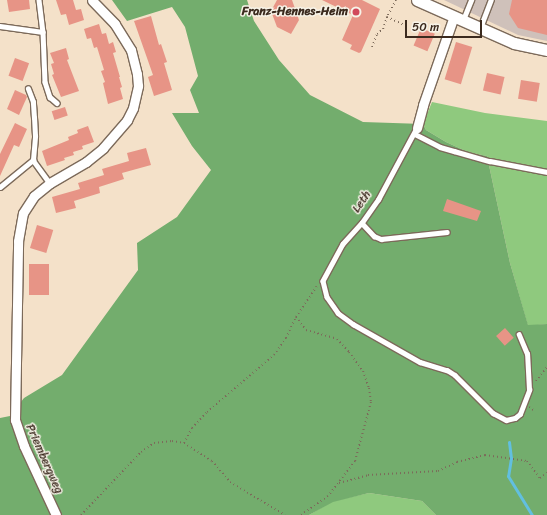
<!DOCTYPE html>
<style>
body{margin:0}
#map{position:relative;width:547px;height:515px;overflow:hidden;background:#f4e1c9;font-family:Sriracha,sans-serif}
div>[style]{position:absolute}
.industrial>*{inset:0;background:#cfc1ba}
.green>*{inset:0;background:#8fc97e}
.forest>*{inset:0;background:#73ad6d}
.stream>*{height:3px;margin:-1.5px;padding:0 1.5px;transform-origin:1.5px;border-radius:1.5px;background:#62bfe0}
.building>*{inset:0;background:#e79486;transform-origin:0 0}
.path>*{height:2px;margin-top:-1px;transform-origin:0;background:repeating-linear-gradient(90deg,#7c6a5a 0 1px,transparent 0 4px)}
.roads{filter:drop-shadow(1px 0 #7c6a5a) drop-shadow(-1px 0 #7c6a5a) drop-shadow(0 1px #7c6a5a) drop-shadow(0 -1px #7c6a5a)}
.service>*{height:4.5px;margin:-2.25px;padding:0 2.25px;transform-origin:2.25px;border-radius:2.25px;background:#fff}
.minor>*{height:9px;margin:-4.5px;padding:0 4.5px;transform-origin:4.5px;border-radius:4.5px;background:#fff}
.tertiary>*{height:11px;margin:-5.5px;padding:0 5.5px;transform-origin:5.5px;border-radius:5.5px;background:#fff}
.dots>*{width:11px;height:11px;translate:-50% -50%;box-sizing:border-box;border:2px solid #f7f3e8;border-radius:50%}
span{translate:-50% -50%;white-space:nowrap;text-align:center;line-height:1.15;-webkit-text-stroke:3px #f7f3e8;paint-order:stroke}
.poi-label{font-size:12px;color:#3b2a1e;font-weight:700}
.right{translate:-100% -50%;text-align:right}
.street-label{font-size:12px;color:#3b2a1e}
.scale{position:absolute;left:405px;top:20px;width:77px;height:18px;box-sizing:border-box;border:2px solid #3b2a1e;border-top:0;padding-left:5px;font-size:12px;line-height:14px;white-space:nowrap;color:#3b2a1e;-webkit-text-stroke:3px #f7f3e8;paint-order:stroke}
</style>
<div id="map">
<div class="industrial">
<div style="clip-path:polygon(444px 0,547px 0,547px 41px,518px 35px)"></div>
</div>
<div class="green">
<div style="clip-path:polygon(432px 102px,485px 113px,547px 121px,547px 324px,528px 326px,510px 263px,487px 156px,468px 152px,446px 142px,426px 130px,423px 124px)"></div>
<div style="clip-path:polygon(369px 493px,422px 501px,436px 515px,309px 515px,333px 501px)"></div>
</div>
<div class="forest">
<div style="clip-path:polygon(112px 0,247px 0,254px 21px,279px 60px,310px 95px,363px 122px,423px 124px,426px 130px,446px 142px,468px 152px,487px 156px,510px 263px,528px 325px,547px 324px,547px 515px,436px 515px,422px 501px,369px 493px,333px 502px,309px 515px,0 515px,0 418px,10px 416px,24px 398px,62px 375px,138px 270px,137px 243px,177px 217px,211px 170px,192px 146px,172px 113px,199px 113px,190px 90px,198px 76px,185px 27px,172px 7px,127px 21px)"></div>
</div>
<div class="stream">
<div style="left:509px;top:442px;width:16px;rotate:83deg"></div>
<div style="left:511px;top:458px;width:18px;rotate:99deg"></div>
<div style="left:508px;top:476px;width:46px;rotate:58.4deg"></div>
</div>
<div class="building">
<div style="clip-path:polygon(7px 0,29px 0,30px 9px,9px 12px)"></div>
<div style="clip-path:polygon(56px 0,73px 0,76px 10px,81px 9px,84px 20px,69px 25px,66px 14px,61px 15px)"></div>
<div style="clip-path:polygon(277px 0,292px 0,299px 20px,291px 34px,277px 27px,271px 11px)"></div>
<div style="clip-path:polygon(322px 0,362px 0,380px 9px,361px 52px,359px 53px,350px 49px,352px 45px,342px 40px,353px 15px)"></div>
<div style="clip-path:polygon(512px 0,547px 0,547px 35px,518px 28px,509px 14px)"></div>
<div style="clip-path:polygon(151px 16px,159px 45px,161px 44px,167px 62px,164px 63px,172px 90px,154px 96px,148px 77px,153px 75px,134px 21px)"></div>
<div style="clip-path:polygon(99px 24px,102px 34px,106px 33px,109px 44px,113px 42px,116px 52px,113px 53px,120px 77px,119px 77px,122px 87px,120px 88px,123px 99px,108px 104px,103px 83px,105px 82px,101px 71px,104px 70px,97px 47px,94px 48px,91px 38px,87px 39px,84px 29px)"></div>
<div style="left:421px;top:28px;width:15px;height:19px;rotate:23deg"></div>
<div style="left:456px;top:42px;width:17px;height:39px;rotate:17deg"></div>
<div style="clip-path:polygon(66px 48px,69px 59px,67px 60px,79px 91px,61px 97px,52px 75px,54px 74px,51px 64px,54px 63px,50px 53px)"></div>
<div style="left:15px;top:58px;width:15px;height:19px;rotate:20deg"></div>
<div style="left:487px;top:73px;width:18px;height:18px;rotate:13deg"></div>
<div style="left:521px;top:80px;width:19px;height:19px;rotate:9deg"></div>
<div style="clip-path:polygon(15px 90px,26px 95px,27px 97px,19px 115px,7px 109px)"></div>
<div style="left:65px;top:107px;width:9px;height:14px;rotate:72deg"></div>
<div style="clip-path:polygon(15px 123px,27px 129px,19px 147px,14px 145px,0 176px,0 154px)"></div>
<div style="clip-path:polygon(88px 126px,94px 142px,82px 146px,83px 149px,73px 152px,74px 155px,64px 158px,65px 160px,47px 166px,42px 151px,69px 140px,68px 137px,78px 133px,77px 130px)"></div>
<div style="clip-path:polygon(146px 148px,151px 165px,122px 173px,124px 179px,99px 187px,100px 193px,74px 201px,76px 208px,56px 213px,52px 197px,80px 189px,78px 183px,104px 175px,102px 169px,129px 161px,127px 153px)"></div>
<div style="clip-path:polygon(447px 199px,481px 211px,477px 221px,443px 211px)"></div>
<div style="left:37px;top:225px;width:17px;height:24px;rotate:17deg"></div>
<div style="left:29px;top:264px;width:20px;height:31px"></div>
<div style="left:505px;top:328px;width:13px;height:12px;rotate:48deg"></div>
</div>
<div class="path">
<div style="left:396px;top:0;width:19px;rotate:118deg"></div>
<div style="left:387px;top:17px;width:19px;rotate:25deg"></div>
<div style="left:372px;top:47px;width:14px;rotate:-69deg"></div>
<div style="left:377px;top:34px;width:8px;rotate:-40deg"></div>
<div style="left:383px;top:29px;width:13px;rotate:-72deg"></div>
<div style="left:296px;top:317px;width:16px;rotate:52deg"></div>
<div style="left:306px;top:330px;width:32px;rotate:16deg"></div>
<div style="left:337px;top:339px;width:18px;rotate:47deg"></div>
<div style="left:349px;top:352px;width:24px;rotate:54deg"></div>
<div style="left:363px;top:371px;width:18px;rotate:71deg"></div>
<div style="left:369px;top:388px;width:14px;rotate:82deg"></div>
<div style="left:371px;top:402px;width:61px;rotate:105.2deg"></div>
<div style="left:355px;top:461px;width:44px;rotate:127.6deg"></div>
<div style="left:328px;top:496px;width:33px;rotate:145deg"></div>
<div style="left:536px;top:381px;width:18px;rotate:-52deg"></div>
<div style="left:529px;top:407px;width:7px;rotate:34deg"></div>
<div style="left:184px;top:443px;width:17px;rotate:-62deg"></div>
<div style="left:192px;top:428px;width:22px;rotate:-47deg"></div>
<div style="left:207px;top:412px;width:88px;rotate:-40.4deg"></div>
<div style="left:274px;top:355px;width:21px;rotate:-55deg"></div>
<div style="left:286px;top:338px;width:23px;rotate:-65deg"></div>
<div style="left:296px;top:317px;width:37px;rotate:-56deg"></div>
<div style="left:339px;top:483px;width:30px;rotate:-15deg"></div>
<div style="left:368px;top:475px;width:70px;rotate:-3.3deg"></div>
<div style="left:438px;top:471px;width:21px;rotate:-25deg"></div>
<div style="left:457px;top:462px;width:29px;rotate:-14deg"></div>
<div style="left:485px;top:455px;width:42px;rotate:8.1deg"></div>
<div style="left:527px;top:461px;width:21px;rotate:53deg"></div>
<div style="left:540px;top:478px;width:9px;rotate:-36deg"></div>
<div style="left:81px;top:515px;width:87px;rotate:-46.4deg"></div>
<div style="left:141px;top:452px;width:16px;rotate:-35deg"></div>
<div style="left:154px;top:443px;width:18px;rotate:-6deg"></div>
<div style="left:172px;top:441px;width:12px;rotate:9deg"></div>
<div style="left:184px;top:443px;width:33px;rotate:33deg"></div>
<div style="left:212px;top:461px;width:28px;rotate:49deg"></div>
<div style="left:230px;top:482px;width:64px;rotate:31deg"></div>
</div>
<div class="roads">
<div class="service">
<div style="left:39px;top:0;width:32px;rotate:83deg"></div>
<div style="left:43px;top:32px;width:50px;rotate:87.7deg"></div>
<div style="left:45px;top:82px;width:16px;rotate:72deg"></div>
<div style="left:50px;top:97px;width:9px;rotate:41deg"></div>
<div style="left:463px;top:20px;width:22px;rotate:-68deg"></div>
<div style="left:0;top:26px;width:43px;rotate:7.9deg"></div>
<div style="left:480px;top:28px;width:30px;rotate:-69deg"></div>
<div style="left:417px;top:128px;width:81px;rotate:118.2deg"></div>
<div style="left:379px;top:199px;width:29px;rotate:125deg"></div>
<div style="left:362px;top:223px;width:28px;rotate:132deg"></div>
<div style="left:343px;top:244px;width:42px;rotate:118.4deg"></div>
<div style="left:323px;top:281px;width:16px;rotate:76deg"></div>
<div style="left:327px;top:297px;width:19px;rotate:55deg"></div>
<div style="left:338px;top:313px;width:19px;rotate:36deg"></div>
<div style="left:353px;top:324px;width:77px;rotate:29.6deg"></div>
<div style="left:420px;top:362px;width:28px;rotate:17deg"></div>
<div style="left:447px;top:370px;width:9px;rotate:32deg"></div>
<div style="left:455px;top:375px;width:54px;rotate:45deg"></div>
<div style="left:493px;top:413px;width:15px;rotate:28deg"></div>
<div style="left:506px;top:420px;width:9px;rotate:-13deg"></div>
<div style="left:515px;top:418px;width:6px;rotate:-39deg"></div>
<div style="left:520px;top:414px;width:26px;rotate:-69deg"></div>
<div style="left:529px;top:390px;width:36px;rotate:-93deg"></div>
<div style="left:527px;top:354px;width:21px;rotate:-113deg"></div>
<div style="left:415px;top:134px;width:28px;rotate:27deg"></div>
<div style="left:440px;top:147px;width:15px;rotate:16deg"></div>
<div style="left:454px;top:151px;width:37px;rotate:16deg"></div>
<div style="left:490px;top:161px;width:58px;rotate:10.9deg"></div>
<div style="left:33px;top:160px;width:29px;rotate:54deg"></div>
<div style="left:0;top:187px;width:43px;rotate:-39.3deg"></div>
<div style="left:33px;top:160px;width:24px;rotate:-85deg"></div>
<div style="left:35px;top:136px;width:18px;rotate:-93deg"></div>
<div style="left:34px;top:118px;width:16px;rotate:-94deg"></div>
<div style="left:33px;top:102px;width:14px;rotate:-111deg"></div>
<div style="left:362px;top:223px;width:18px;rotate:47deg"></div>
<div style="left:374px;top:236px;width:8px;rotate:23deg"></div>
<div style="left:381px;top:239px;width:66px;rotate:-6.1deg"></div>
</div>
<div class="minor">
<div style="left:417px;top:128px;width:24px;rotate:-75deg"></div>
<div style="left:423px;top:105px;width:94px;rotate:-70.8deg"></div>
<div style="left:56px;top:515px;width:76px;rotate:-114.9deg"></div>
<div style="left:24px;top:446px;width:28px;rotate:-109deg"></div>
<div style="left:15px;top:420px;width:179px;rotate:-89deg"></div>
<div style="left:18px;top:241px;width:28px;rotate:-80deg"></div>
<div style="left:23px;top:213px;width:20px;rotate:-57deg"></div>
<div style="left:34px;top:196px;width:21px;rotate:-39deg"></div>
<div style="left:50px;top:183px;width:42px;rotate:-30.3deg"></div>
<div style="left:86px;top:162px;width:22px;rotate:-39deg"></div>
<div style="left:103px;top:148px;width:37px;rotate:-49deg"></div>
<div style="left:127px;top:120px;width:13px;rotate:-63deg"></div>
<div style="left:133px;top:108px;width:23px;rotate:-77deg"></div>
<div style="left:138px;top:86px;width:12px;rotate:-95deg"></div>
<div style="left:137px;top:74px;width:25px;rotate:-104deg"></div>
<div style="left:131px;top:50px;width:31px;rotate:-122deg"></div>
<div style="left:115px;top:24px;width:33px;rotate:-134deg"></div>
</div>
<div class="tertiary">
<div style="left:417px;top:0;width:106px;rotate:23.9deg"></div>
<div style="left:514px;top:43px;width:34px;rotate:12deg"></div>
</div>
</div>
<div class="dots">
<div style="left:356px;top:12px;background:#d1495b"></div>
</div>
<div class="poi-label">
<span class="right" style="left:348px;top:12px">Franz-Hennes-Heim</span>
</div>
<div class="street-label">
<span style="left:362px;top:202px;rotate:-56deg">Leth</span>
<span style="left:44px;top:459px;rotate:66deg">Priembergweg</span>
</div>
<div class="scale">50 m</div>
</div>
